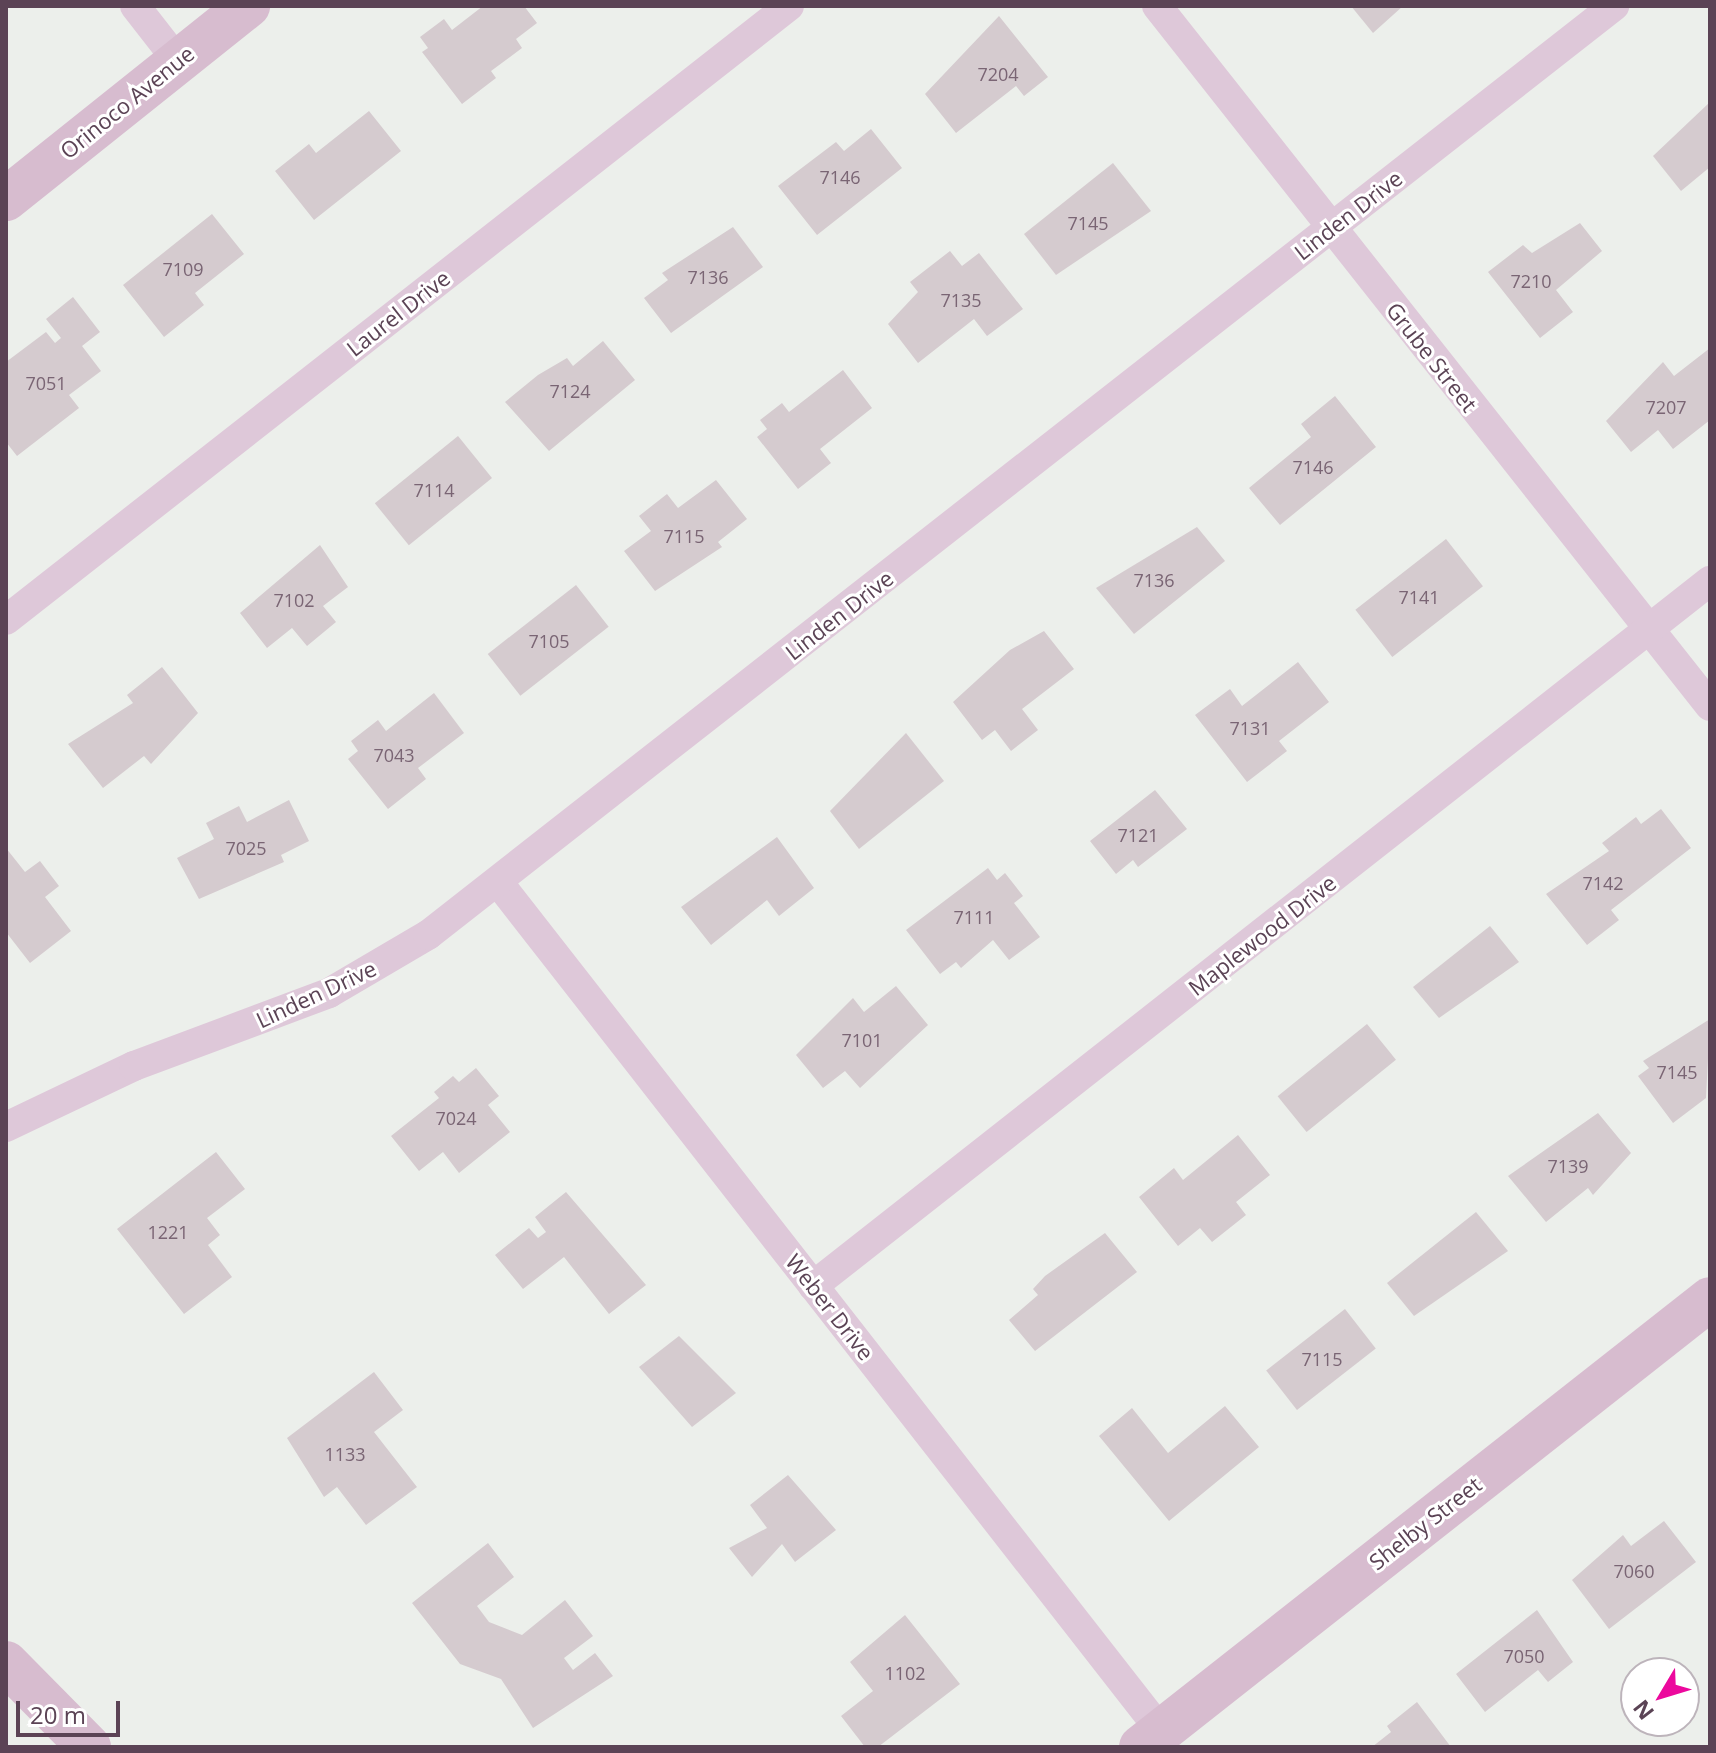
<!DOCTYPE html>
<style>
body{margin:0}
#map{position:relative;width:1716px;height:1753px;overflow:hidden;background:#ecefeb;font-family:"Open Sans",sans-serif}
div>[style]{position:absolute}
.building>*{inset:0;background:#d5cbcf;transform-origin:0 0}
.street>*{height:30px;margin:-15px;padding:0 15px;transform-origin:15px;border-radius:15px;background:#dec8d9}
.secondary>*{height:44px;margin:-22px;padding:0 22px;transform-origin:22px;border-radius:22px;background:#d7bccf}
span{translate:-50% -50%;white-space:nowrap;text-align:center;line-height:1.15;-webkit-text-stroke:6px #fff;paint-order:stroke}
.number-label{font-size:18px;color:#7a6574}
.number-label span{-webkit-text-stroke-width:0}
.street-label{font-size:22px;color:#5b4355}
.frame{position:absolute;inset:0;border:8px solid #5b4355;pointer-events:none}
.north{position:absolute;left:1620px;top:1657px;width:80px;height:80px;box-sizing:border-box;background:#fff;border:2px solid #bdb4bb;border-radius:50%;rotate:232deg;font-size:22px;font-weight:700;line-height:32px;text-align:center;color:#5b4355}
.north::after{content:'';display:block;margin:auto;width:28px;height:36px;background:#ec099d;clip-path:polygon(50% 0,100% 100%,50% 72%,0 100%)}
.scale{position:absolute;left:16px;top:1701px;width:104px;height:36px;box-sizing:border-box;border:4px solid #5b4355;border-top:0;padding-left:10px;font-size:24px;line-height:28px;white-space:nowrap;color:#5b4355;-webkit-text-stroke:6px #fff;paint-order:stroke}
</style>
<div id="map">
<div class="building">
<div style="clip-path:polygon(483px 6px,524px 6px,537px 23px,516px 39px,522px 48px,491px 71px,496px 78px,462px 104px,422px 52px,428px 48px,420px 37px,444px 19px,452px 30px)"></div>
<div style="clip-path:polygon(1351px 6px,1403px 6px,1373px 33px)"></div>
<div style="clip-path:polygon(999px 16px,1048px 77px,1024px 96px,1016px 86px,956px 133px,925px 94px)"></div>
<div style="clip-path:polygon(1710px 102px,1710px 167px,1681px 191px,1653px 156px)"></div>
<div style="clip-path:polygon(369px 111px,401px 151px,314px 220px,275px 171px,309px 144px,316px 153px)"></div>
<div style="clip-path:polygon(871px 129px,902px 168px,817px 235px,778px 186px,836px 142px,844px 151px)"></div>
<div style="clip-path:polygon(1113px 163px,1151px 211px,1056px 275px,1024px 234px)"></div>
<div style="clip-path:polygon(212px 214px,244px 254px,195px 293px,204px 305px,164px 337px,123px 285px)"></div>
<div style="clip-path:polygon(1580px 223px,1602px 251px,1556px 290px,1573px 312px,1540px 338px,1488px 272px,1523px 245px,1532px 253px)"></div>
<div style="clip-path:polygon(733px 227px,763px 267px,671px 333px,644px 298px,668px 280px,662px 273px)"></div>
<div style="clip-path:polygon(950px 251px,962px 266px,979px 253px,1023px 309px,987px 336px,974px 319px,918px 363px,888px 324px,918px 292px,910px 282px)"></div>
<div style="clip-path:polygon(73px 297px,100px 332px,82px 346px,101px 371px,69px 395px,79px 408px,17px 456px,6px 442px,6px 362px,46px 332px,55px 343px,61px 338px,46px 319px)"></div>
<div style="clip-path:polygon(603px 341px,635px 380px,549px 451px,505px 402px,538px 375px,567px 358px,573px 366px)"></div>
<div style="clip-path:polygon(1710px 348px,1710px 420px,1673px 449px,1658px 430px,1631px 452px,1606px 421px,1663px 362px,1674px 376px)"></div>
<div style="clip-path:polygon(843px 370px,872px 408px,820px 449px,831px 463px,798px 489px,757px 437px,767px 429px,760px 420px,782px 403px,789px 412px)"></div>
<div style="clip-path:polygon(1335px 396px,1376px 447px,1280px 525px,1249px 488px,1311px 437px,1301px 424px)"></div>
<div style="left:458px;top:436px;width:54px;height:107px;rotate:51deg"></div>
<div style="clip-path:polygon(716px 480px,747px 519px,718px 542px,722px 547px,655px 591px,624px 551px,651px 531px,639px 516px,667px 494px,678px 508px)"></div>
<div style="clip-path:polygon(1197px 527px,1225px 561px,1134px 634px,1096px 588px)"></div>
<div style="left:1446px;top:539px;width:60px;height:115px;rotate:52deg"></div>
<div style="clip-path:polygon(320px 545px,348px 587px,323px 606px,336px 622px,307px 646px,292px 628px,267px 648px,240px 613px)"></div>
<div style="left:576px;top:585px;width:53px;height:112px;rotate:52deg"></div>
<div style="clip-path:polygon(1044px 631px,1074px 669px,1022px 709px,1038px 730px,1011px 751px,995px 730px,982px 740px,953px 702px,1010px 650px)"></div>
<div style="clip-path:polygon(1298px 662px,1329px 702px,1279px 741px,1287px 751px,1247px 782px,1195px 715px,1230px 689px,1242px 706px)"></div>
<div style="clip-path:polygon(162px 667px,198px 713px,151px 764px,144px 756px,103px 788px,68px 744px,133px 703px,127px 695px)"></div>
<div style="clip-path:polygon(434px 693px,464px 733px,418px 768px,426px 779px,388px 809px,348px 759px,358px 751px,351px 741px,378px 720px,386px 731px)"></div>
<div style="clip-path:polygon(906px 733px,944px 781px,859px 849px,830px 811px)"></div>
<div style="clip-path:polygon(1155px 790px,1187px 829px,1138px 867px,1133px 860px,1116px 874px,1090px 841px)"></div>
<div style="clip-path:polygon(289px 800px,309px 841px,281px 855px,284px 862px,199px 899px,177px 858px,214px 839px,206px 823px,239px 806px,247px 822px)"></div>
<div style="clip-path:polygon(1661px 809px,1691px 848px,1611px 910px,1619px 920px,1587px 945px,1546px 894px,1609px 851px,1602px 843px,1636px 817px,1641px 824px)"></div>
<div style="clip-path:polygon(777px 837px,814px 888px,779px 916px,767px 900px,711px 945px,681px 907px)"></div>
<div style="clip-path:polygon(6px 848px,25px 872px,40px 861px,59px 886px,45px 897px,71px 931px,30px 963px,6px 932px)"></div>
<div style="clip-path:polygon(988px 868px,997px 880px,1005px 873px,1023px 896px,1014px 903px,1040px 937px,1009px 960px,993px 940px,961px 968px,956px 962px,940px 974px,906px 930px)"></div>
<div style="clip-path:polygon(1490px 926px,1519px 962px,1439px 1018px,1413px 987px)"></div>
<div style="clip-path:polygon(896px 986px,928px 1025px,860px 1088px,845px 1071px,823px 1088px,796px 1055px,853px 998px,864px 1012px)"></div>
<div style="clip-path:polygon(1710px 1019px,1706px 1098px,1673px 1123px,1638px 1076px,1649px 1068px,1643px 1061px)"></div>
<div style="left:1367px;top:1024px;width:46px;height:115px;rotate:51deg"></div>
<div style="clip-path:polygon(476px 1068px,499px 1096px,488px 1105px,510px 1132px,459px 1173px,443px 1152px,419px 1171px,391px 1136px,439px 1098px,434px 1092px,453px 1076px,459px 1082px)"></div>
<div style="clip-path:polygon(1598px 1113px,1631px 1153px,1593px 1195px,1588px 1188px,1546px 1222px,1508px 1176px)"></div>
<div style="clip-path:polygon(1238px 1135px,1270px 1175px,1236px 1202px,1246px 1215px,1212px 1242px,1200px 1228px,1178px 1246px,1139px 1197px,1174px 1168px,1183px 1180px)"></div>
<div style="clip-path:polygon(216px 1152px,245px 1189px,207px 1218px,220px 1235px,208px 1245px,232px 1277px,184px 1314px,117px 1229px)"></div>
<div style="clip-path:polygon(566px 1192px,646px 1285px,609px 1314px,564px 1257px,523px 1289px,495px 1255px,529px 1228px,538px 1238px,546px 1232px,535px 1217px)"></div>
<div style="clip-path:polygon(1476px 1212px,1508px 1251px,1414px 1316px,1387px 1283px)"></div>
<div style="clip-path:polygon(1105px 1233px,1137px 1272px,1035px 1351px,1009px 1320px,1038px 1295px,1033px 1289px,1045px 1276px)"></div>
<div style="left:1345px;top:1309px;width:50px;height:100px;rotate:52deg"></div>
<div style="clip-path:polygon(679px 1336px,736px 1393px,692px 1427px,639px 1367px)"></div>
<div style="clip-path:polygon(374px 1372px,403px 1410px,374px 1432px,417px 1487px,366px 1525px,337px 1487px,324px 1497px,287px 1438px)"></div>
<div style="clip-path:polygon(1225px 1406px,1259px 1447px,1169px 1521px,1099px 1436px,1132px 1408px,1168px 1453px)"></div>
<div style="clip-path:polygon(788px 1475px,836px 1530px,795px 1562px,782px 1544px,752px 1577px,729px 1548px,767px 1528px,750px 1505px)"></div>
<div style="clip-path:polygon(1664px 1521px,1696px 1562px,1609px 1629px,1572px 1580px,1623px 1535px,1631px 1546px)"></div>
<div style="clip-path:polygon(488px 1543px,514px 1577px,477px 1606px,489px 1622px,522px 1635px,565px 1600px,593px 1636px,564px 1658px,573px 1670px,595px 1653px,613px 1676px,533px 1728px,501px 1679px,460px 1664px,412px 1603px)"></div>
<div style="clip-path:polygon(1537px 1610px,1573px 1662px,1548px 1682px,1538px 1670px,1485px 1712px,1456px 1674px)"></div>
<div style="clip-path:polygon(905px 1615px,960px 1684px,878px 1747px,865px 1747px,841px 1716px,873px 1691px,850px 1662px)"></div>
<div style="clip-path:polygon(1417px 1702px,1451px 1747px,1372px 1747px,1391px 1732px,1387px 1726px)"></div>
</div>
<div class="street">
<div style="left:135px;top:6px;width:70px;rotate:52deg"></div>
<div style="left:1157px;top:6px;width:892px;rotate:51.69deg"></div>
<div style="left:6px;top:620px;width:995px;rotate:-38.1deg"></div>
<div style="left:498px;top:882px;width:1077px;rotate:52.01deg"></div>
<div style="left:6px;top:1127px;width:142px;rotate:-25.5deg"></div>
<div style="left:134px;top:1066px;width:208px;rotate:-20.5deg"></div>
<div style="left:329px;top:993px;width:115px;rotate:-30.4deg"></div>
<div style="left:428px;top:935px;width:1507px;rotate:-38.07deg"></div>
<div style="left:813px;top:1286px;width:1141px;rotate:-38.17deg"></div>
</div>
<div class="secondary">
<div style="left:6px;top:199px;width:310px;rotate:-38.6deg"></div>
<div style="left:6px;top:1663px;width:118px;rotate:45.3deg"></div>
<div style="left:1141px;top:1747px;width:724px;rotate:-38.21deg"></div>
</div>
<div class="number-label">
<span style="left:998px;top:74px">7204</span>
<span style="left:840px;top:177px">7146</span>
<span style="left:1088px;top:223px">7145</span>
<span style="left:183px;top:269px">7109</span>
<span style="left:708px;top:277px">7136</span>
<span style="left:1531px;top:281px">7210</span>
<span style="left:961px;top:300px">7135</span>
<span style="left:46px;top:383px">7051</span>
<span style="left:570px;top:391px">7124</span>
<span style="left:1666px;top:407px">7207</span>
<span style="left:1313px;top:467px">7146</span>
<span style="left:434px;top:490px">7114</span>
<span style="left:684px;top:536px">7115</span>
<span style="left:1154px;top:580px">7136</span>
<span style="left:1419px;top:597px">7141</span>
<span style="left:294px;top:600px">7102</span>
<span style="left:549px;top:641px">7105</span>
<span style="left:1250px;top:728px">7131</span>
<span style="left:394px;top:755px">7043</span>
<span style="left:1138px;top:835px">7121</span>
<span style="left:246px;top:848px">7025</span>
<span style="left:1603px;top:883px">7142</span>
<span style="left:974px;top:917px">7111</span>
<span style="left:862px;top:1040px">7101</span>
<span style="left:1677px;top:1072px">7145</span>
<span style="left:456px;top:1118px">7024</span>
<span style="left:1568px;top:1166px">7139</span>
<span style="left:168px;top:1232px">1221</span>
<span style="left:1322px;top:1359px">7115</span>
<span style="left:345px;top:1454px">1133</span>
<span style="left:1634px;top:1571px">7060</span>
<span style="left:1524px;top:1656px">7050</span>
<span style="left:905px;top:1673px">1102</span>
</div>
<div class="street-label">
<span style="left:127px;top:102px;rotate:-39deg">Orinoco Avenue</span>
<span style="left:1348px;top:215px;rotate:-38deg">Linden Drive</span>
<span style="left:398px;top:313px;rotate:-38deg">Laurel Drive</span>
<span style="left:1432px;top:357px;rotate:52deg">Grube Street</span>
<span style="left:839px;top:615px;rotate:-38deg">Linden Drive</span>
<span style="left:1262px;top:935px;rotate:-38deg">Maplewood Drive</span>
<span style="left:316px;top:994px;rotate:-25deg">Linden Drive</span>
<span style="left:830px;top:1307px;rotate:52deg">Weber Drive</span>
<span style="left:1425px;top:1523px;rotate:-38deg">Shelby Street</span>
</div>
<div class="frame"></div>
<div class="north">N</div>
<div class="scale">20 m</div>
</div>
